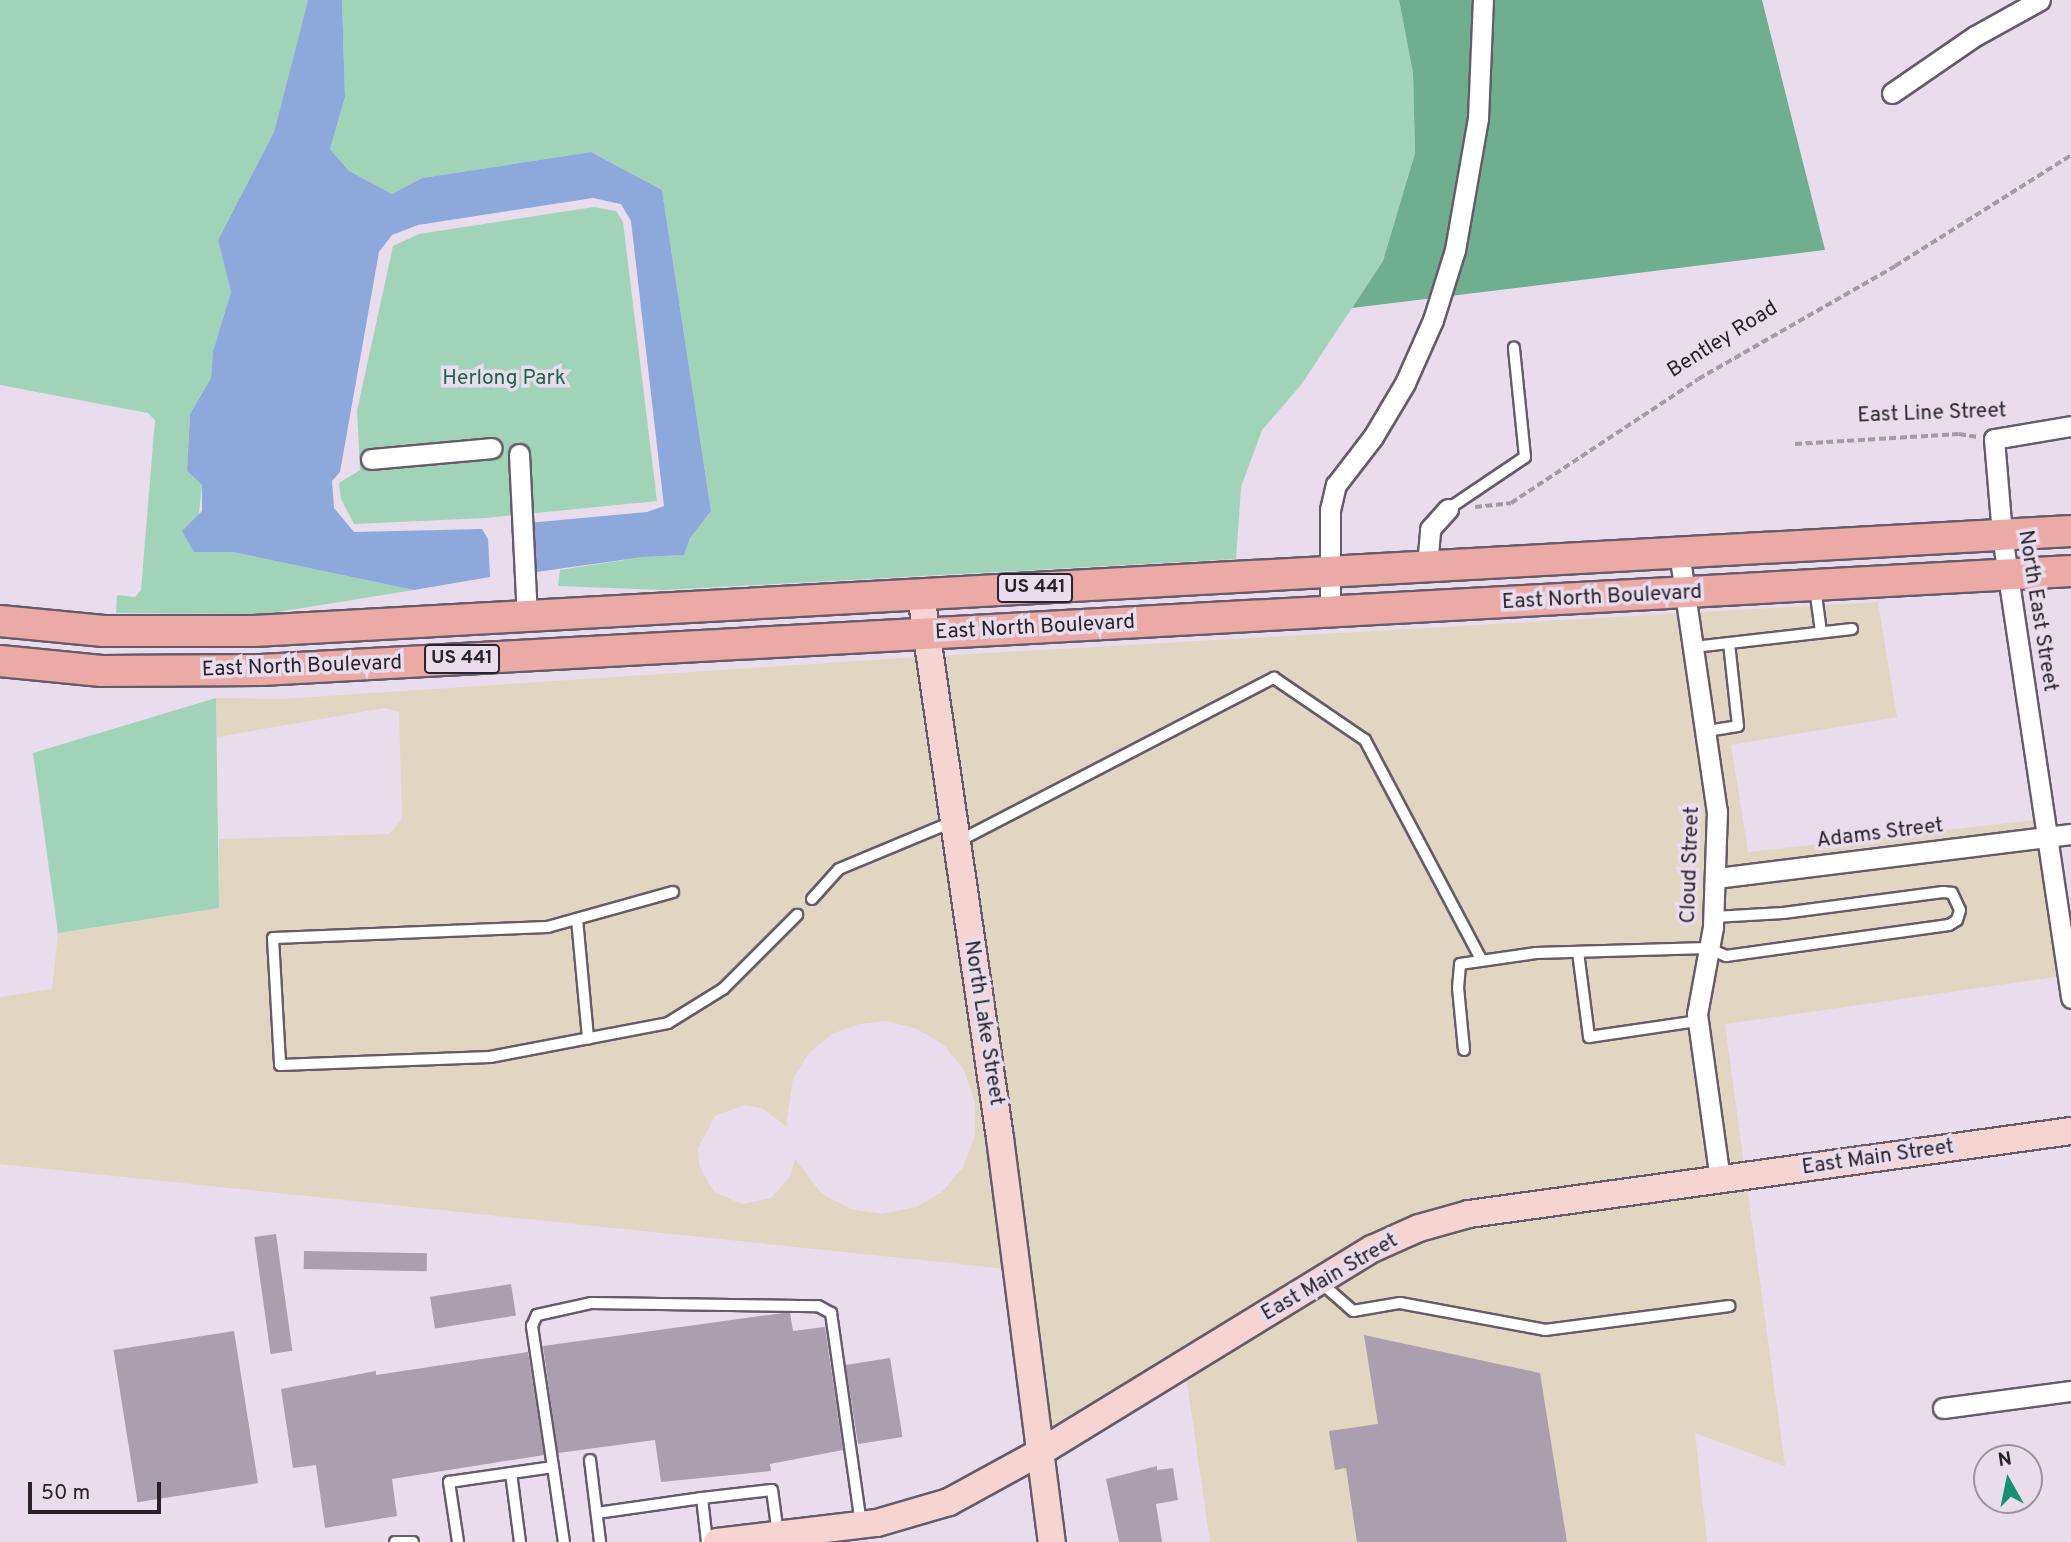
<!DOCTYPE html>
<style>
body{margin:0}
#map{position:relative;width:2071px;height:1542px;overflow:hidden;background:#e8dced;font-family:Overpass,sans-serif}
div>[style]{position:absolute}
.industrial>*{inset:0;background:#e1d6c1}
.green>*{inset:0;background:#a1d3b9}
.forest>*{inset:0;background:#6fae8e}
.water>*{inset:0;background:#8da8db}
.building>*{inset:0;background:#aa9faf;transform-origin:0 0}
.path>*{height:3.5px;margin-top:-1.75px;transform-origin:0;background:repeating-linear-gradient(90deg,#a39aa7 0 7px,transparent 0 10.5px)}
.roads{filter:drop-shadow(2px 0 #655b6a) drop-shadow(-2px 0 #655b6a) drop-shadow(0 2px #655b6a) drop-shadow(0 -2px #655b6a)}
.lane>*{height:10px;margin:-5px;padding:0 5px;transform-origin:5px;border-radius:5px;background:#fff}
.street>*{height:19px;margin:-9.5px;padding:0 9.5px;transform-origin:9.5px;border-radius:9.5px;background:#fff}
.secondary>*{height:26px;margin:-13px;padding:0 13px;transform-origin:13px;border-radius:13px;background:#f5d4d2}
.primary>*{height:30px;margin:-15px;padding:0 15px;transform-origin:15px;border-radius:15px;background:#ecaaa6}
span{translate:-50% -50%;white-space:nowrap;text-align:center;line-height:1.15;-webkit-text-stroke:7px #e8dced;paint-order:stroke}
.shield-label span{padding:2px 5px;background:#e8dced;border:2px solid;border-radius:5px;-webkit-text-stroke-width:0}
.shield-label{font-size:19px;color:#28232a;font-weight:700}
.street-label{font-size:21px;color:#28232a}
.park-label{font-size:21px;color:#1b6647}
.north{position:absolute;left:1973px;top:1444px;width:70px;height:70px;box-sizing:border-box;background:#e8dced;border:2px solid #9b929f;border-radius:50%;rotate:351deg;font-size:19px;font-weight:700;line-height:28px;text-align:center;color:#28232a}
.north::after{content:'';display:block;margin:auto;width:24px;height:32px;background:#178f72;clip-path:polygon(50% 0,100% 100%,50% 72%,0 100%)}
.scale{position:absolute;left:28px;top:1482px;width:133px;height:32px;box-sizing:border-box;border:4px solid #28232a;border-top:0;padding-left:9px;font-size:21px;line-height:24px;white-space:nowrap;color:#28232a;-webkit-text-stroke:5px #e8dced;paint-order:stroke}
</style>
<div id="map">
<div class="industrial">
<div style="clip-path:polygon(1878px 602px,1897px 717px,1731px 745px,1748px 852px,2036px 820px,2069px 975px,1725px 1024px,1744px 1166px,1468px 1204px,1049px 1435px,937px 656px)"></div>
<div style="clip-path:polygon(evenodd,919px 657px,1008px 1269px,0 1164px,0 997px,52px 989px,58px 933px,219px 908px,219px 839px,389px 834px,402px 819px,399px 712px,385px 708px,217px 737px,216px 698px,282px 699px,919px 657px,886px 1021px,915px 1028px,943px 1044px,964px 1070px,975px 1102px,975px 1136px,963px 1167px,942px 1192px,916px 1207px,882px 1214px,850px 1209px,821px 1193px,795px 1159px,790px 1177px,771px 1198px,742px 1204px,714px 1192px,699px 1165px,698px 1148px,715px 1116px,744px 1105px,762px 1108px,786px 1126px,793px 1078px,809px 1053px,832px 1034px,859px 1024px,886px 1021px)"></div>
<div style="clip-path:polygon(1747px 1186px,1785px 1466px,1695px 1433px,1707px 1542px,1210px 1542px,1186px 1375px,1376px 1259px,1422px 1238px,1471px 1224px)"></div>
</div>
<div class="green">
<div style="clip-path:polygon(0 0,308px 0,274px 132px,218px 240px,231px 292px,213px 351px,211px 378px,190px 414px,187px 471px,202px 485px,195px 552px,233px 552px,414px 590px,265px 614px,116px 613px,117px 595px,135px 597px,141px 590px,155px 420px,148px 413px,0 385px)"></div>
<div style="clip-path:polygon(342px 0,1399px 0,1413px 73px,1415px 153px,1383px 261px,1301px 385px,1262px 430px,1241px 487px,1236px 559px,663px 590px,558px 586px,560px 570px,643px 557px,684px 555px,690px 538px,711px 511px,662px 190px,591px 152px,422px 178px,392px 194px,349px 171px,330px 149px,345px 97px)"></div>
<div style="clip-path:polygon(594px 207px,616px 211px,623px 222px,657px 501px,486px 518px,354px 524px,341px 499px,339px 483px,360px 470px,357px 411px,393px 246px,419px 234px)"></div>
<div style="clip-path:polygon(216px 698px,219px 908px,58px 933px,33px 753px)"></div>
</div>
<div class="forest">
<div style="clip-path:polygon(1399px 0,1762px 0,1825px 250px,1352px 308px,1383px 261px,1415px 153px,1413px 73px)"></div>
</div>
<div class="water">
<div style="clip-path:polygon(308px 0,342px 0,345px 97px,330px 149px,349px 171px,392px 194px,422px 178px,591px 152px,662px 190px,711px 511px,690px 538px,684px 555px,643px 557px,529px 573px,528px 523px,647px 512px,664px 506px,631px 221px,621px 204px,593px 198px,418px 225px,392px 235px,379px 252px,340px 472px,332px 481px,334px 508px,354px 532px,482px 529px,488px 539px,490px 577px,414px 590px,233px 552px,194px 552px,182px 531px,202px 511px,202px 485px,187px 471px,190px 414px,211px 378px,213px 351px,231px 292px,218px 240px,274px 132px)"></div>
</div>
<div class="building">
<div style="left:276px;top:1234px;width:118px;height:22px;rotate:82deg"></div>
<div style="left:304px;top:1251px;width:123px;height:18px;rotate:1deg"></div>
<div style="left:511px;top:1284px;width:32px;height:82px;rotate:81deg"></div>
<div style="clip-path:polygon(783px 1313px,790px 1313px,793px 1331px,825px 1327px,843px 1450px,770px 1464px,771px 1471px,661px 1482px,655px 1440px,558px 1453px,543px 1346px)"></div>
<div style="left:234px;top:1331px;width:154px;height:122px;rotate:81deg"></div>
<div style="clip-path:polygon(1364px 1335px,1540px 1373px,1567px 1542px,1357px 1542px,1346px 1468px,1335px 1470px,1329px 1431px,1378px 1424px)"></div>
<div style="clip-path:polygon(528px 1352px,544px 1455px,392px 1479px,397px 1516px,325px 1528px,316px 1465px,293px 1468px,281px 1389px,376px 1371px,376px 1375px)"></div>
<div style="left:890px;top:1358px;width:80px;height:45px;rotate:81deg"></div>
<div style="clip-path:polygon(1157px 1466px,1157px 1470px,1173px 1468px,1178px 1500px,1156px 1504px,1162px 1542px,1119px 1542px,1106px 1479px)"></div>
</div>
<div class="path">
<div style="left:1795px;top:444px;width:164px;rotate:-3.5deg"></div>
<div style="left:1959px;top:434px;width:19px;rotate:9deg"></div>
<div style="left:1475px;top:507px;width:36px;rotate:-6deg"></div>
<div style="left:1511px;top:503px;width:224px;rotate:-33.5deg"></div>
<div style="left:1698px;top:379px;width:227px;rotate:-29.8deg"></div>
<div style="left:1895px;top:266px;width:208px;rotate:-32.2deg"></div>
</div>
<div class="roads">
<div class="lane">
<div style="left:1448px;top:509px;width:93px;rotate:-34deg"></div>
<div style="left:1525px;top:457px;width:110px;rotate:-95.8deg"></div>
<div style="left:1815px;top:588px;width:44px;rotate:82.2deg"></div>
<div style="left:1694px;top:647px;width:159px;rotate:-6.5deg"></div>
<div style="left:1707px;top:731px;width:31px;rotate:-9deg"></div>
<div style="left:1738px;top:726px;width:83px;rotate:-96.2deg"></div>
<div style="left:959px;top:841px;width:355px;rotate:-27.4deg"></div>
<div style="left:1274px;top:678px;width:110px;rotate:34.3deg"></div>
<div style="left:1365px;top:740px;width:248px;rotate:62.1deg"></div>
<div style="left:673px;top:892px;width:130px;rotate:164.4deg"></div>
<div style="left:548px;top:927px;width:275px;rotate:177.7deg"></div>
<div style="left:273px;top:938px;width:127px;rotate:86.8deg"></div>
<div style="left:280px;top:1065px;width:210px;rotate:-2.2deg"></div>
<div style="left:490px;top:1057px;width:181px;rotate:-10.8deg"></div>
<div style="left:668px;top:1023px;width:65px;rotate:-31.7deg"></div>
<div style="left:723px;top:989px;width:105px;rotate:-45deg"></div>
<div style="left:812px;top:899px;width:40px;rotate:-48deg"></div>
<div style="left:839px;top:869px;width:122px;rotate:-22.6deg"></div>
<div style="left:577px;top:919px;width:120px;rotate:84.7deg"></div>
<div style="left:1578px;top:952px;width:86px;rotate:82.6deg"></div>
<div style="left:1589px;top:1037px;width:109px;rotate:-8.4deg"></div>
<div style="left:1464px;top:1050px;width:62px;rotate:-95.5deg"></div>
<div style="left:1458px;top:988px;width:24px;rotate:-85deg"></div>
<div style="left:1460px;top:964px;width:77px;rotate:-8.2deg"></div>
<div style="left:1536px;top:953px;width:172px;rotate:-1.7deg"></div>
<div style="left:1708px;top:948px;width:20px;rotate:24deg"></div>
<div style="left:1726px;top:956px;width:225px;rotate:-7.9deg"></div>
<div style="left:1949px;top:925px;width:9px;rotate:-32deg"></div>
<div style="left:1957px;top:920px;width:10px;rotate:-73deg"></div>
<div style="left:1960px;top:910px;width:19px;rotate:-115deg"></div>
<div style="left:1952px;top:893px;width:9px;rotate:-174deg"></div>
<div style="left:1943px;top:892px;width:161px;rotate:172.5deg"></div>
<div style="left:1783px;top:913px;width:69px;rotate:176.7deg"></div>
<div style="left:1320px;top:1282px;width:44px;rotate:41.3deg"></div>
<div style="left:1353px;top:1311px;width:48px;rotate:-9.7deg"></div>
<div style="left:1400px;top:1303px;width:147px;rotate:10.5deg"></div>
<div style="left:1545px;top:1330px;width:186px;rotate:-7.4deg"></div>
<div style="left:590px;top:1460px;width:83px;rotate:83deg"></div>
<div style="left:553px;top:1467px;width:143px;rotate:-98.5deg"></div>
<div style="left:532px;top:1326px;width:12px;rotate:-66deg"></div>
<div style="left:537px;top:1315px;width:55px;rotate:-12.5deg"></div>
<div style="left:591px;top:1303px;width:227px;rotate:0.8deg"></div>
<div style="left:818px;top:1306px;width:15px;rotate:28deg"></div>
<div style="left:831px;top:1313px;width:212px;rotate:81.9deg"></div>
<div style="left:511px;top:1473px;width:70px;rotate:82.6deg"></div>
<div style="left:702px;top:1498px;width:70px;rotate:-6.5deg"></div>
<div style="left:772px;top:1490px;width:44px;rotate:82.2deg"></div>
<div style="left:597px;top:1513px;width:106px;rotate:-8.1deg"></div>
<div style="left:702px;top:1498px;width:44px;rotate:83.5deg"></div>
<div style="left:395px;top:1542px;width:18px"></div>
<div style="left:458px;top:1542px;width:61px;rotate:-98.5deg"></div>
<div style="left:449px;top:1482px;width:105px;rotate:-8.2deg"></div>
<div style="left:553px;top:1467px;width:76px;rotate:81.7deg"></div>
</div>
<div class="street">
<div style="left:1892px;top:93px;width:101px;rotate:-34.5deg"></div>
<div style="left:1975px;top:36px;width:74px;rotate:-29deg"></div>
<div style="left:2071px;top:426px;width:78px;rotate:170.4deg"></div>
<div style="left:1994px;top:439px;width:96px;rotate:85.2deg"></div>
<div style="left:2002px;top:535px;width:468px;rotate:81.5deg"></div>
<div style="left:519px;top:454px;width:162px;rotate:87.2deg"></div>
<div style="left:371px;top:459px;width:121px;rotate:-5.2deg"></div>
<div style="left:1679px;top:552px;width:262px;rotate:81.7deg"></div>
<div style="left:1717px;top:811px;width:116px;rotate:92deg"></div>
<div style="left:1713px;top:927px;width:88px;rotate:100.4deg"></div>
<div style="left:1697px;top:1014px;width:167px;rotate:82.1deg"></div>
<div style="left:1427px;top:566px;width:37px;rotate:-85deg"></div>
<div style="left:1430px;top:529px;width:27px;rotate:-48deg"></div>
<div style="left:1330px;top:612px;width:102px;rotate:-90deg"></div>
<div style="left:1330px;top:510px;width:26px;rotate:-77deg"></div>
<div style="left:1336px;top:485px;width:61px;rotate:-52.4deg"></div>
<div style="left:1373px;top:437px;width:63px;rotate:-59.3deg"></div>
<div style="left:1405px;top:383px;width:69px;rotate:-66deg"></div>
<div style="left:1433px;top:320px;width:73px;rotate:-72.6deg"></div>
<div style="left:1455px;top:250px;width:134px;rotate:-80.1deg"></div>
<div style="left:1478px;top:118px;width:118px;rotate:-87.6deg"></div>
<div style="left:1717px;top:878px;width:357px;rotate:-7.1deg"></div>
<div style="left:1943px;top:1408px;width:129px;rotate:-7.6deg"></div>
</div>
<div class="secondary">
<div style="left:921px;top:595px;width:549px;rotate:81.72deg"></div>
<div style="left:1000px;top:1138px;width:407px;rotate:82.7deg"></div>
<div style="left:717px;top:1542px;width:161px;rotate:-6.8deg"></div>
<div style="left:877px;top:1523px;width:75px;rotate:-16.3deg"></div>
<div style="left:949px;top:1502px;width:106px;rotate:-28.7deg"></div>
<div style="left:1042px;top:1451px;width:387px;rotate:-31.5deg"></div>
<div style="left:1372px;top:1249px;width:51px;rotate:-24.1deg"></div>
<div style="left:1419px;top:1228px;width:52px;rotate:-15.6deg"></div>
<div style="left:1469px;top:1214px;width:608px;rotate:-7.85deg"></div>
</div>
<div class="primary">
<div style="left:0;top:621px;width:104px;rotate:5.5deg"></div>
<div style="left:104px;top:631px;width:150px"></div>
<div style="left:254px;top:631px;width:1820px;rotate:-3.15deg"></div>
<div style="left:0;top:661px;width:102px;rotate:5.6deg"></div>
<div style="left:102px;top:671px;width:159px;rotate:-0.4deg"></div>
<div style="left:261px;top:670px;width:1813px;rotate:-3.13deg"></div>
</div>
</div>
<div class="shield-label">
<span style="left:1035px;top:588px">US 441</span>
<span style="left:462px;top:659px">US 441</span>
</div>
<div class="street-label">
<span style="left:1723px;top:340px;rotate:-32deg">Bentley Road</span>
<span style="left:1932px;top:414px;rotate:-2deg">East Line Street</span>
<span style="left:1602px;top:598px;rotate:-3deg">East North Boulevard</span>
<span style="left:2037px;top:611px;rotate:81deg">North East Street</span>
<span style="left:1035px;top:628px;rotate:-3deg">East North Boulevard</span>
<span style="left:302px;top:667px;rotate:-2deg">East North Boulevard</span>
<span style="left:1880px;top:834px;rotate:-7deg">Adams Street</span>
<span style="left:1691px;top:865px;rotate:-88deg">Cloud Street</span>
<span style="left:983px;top:1023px;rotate:81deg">North Lake Street</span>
<span style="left:1878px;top:1158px;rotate:-8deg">East Main Street</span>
<span style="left:1330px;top:1278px;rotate:-30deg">East Main Street</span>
</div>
<div class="park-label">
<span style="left:504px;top:379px">Herlong Park</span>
</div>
<div class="north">N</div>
<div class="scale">50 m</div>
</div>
